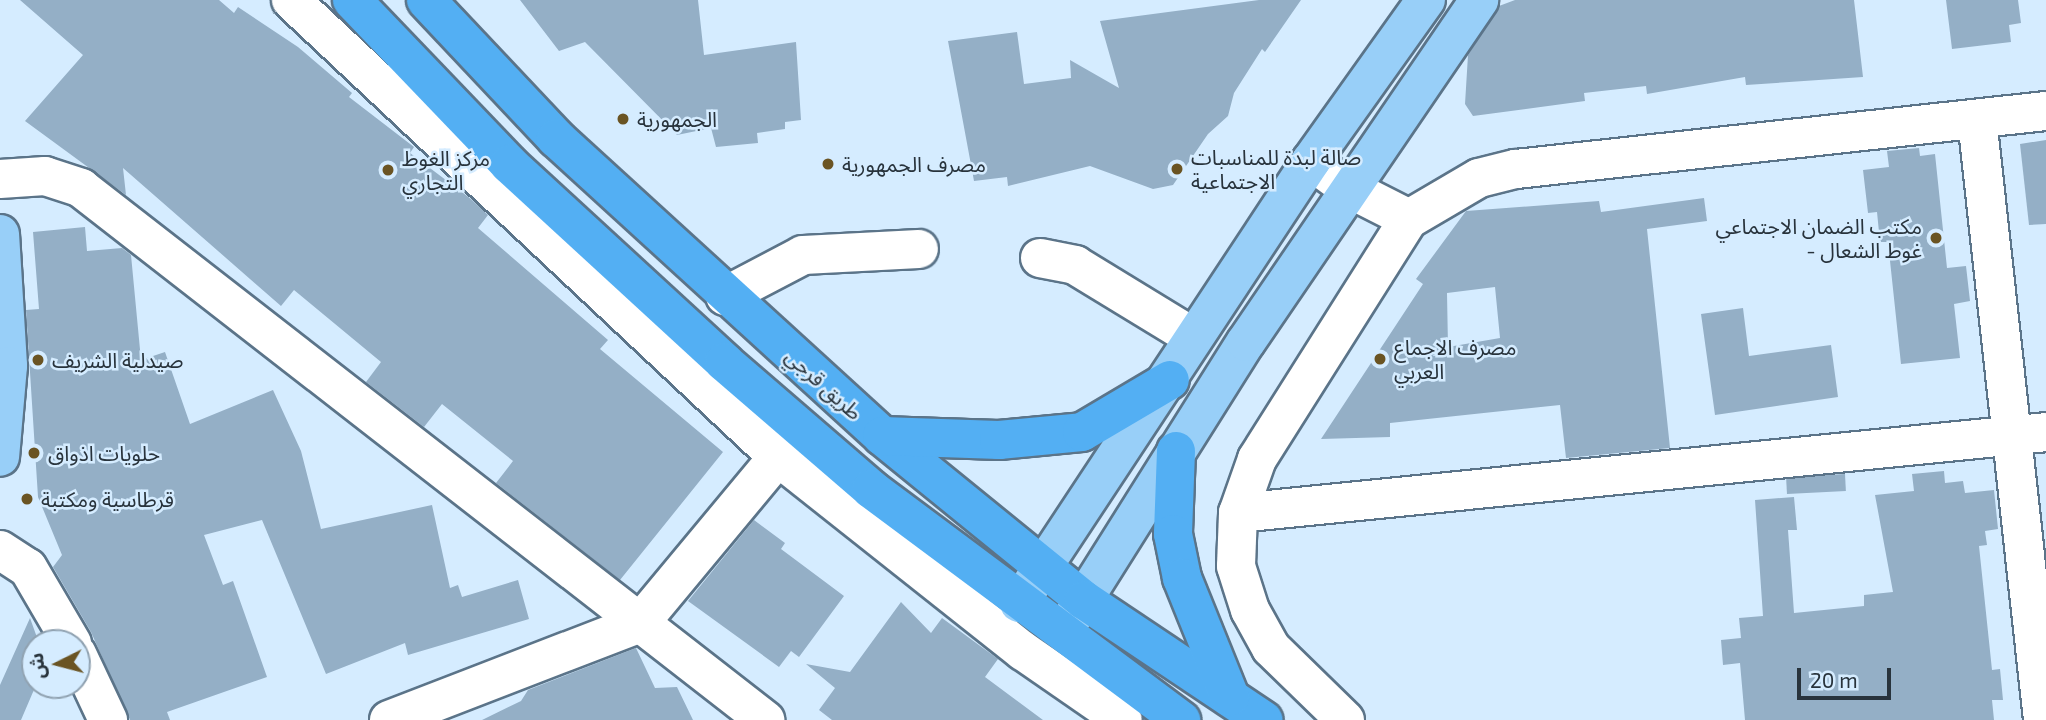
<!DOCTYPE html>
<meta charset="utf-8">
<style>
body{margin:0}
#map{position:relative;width:2046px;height:720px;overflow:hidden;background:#d5ecff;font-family:"Exo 2","Noto Sans Arabic",sans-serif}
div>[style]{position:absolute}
.building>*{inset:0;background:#94afc6;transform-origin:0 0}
.roads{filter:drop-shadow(2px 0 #5b7489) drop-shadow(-2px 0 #5b7489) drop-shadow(0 2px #5b7489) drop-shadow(0 -2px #5b7489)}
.minor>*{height:38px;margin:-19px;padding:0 19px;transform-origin:19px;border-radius:19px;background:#fff}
.major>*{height:38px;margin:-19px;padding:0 19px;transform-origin:19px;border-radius:19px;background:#98cff8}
.highway>*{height:38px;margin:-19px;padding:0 19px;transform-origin:19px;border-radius:19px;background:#53aff3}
.dots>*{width:19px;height:19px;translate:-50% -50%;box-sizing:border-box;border:4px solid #d5ecff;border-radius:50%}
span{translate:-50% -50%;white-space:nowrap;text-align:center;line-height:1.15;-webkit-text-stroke:5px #d5ecff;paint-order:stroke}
.poi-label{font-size:21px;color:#28333c}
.left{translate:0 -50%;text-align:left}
.right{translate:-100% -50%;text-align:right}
.street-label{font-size:21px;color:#28333c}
.north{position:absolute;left:21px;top:629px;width:70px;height:70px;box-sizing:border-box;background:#d5ecff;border:2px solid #90a2b1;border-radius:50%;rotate:264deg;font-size:19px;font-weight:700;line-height:28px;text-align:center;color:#28333c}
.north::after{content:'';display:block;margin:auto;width:24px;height:32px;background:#6a5423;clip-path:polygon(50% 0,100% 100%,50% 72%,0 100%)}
.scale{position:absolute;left:1797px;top:668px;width:94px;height:32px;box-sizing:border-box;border:4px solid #28333c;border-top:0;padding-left:9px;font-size:21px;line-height:24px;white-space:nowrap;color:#28333c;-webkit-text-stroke:5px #d5ecff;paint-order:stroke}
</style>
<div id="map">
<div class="building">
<div style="clip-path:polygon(20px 0,219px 0,234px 13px,238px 7px,298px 47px,352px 93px,349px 97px,414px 147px,410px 153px,471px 199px,488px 215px,478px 228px,608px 340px,600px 349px,723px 452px,620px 580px,496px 483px,513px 461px,442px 404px,424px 427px,366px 382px,381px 362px,294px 290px,281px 306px,123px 168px,126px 195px,25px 121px,83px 55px)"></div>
<div style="clip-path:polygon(520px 0,698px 0,704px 55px,796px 42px,801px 120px,785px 122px,785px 129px,757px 133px,758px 143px,716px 147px,711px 128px,677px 135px,585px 42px,559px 51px)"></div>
<div style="clip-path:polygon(1259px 0,1301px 0,1265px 52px,1262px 49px,1234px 93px,1228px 116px,1208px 134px,1173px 185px,1153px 189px,1090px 166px,1008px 186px,1007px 177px,974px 181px,948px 41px,1017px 32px,1024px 84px,1071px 78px,1070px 60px,1119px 88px,1100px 21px)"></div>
<div style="clip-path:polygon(1515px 0,1854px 0,1863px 77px,1746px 85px,1745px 77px,1647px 94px,1646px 86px,1584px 93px,1585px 101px,1473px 116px,1465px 104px,1468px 55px,1499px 6px)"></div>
<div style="clip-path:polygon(1946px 0,2018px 0,2021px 23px,2009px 25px,2011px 42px,1952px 49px)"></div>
<div style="clip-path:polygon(2046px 140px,2046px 224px,2029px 225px,2020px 144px)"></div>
<div style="clip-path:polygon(1919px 148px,1920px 156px,1935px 154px,1947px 268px,1966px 266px,1970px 301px,1954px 304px,1960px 358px,1901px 364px,1888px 242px,1880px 242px,1877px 212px,1868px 213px,1863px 170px,1889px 167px,1887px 151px)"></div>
<div style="clip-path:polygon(evenodd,1704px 198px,1707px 221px,1647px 229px,1670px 448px,1566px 458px,1560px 405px,1390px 423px,1390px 437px,1321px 439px,1423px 284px,1416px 279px,1466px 211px,1599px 201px,1601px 212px,1704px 198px,1495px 287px,1500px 338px,1448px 347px,1447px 293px,1495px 287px)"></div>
<div style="clip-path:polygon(85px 227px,87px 251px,122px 248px,131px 255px,141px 360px,165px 352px,190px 424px,273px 390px,301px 451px,321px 529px,432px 505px,450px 588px,458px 585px,462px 597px,518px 580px,529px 619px,408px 655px,405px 643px,326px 674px,262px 520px,204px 535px,223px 585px,233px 581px,267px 677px,167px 712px,170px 720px,130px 720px,91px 632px,53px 567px,62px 555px,38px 497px,26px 310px,39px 309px,33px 232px)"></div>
<div style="clip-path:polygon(1743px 308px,1749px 356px,1831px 345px,1838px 397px,1715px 415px,1701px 314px)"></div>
<div style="clip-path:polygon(1944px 471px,1945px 483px,1963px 481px,1965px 493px,1994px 490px,1998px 529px,1985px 531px,1987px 545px,1979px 546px,1992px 670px,2000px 669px,2003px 700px,1992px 700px,1994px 720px,1745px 720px,1740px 663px,1723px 665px,1721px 640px,1741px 638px,1739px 618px,1763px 616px,1755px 500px,1794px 497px,1797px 530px,1788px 530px,1794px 613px,1864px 606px,1864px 595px,1893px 592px,1875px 495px,1914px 491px,1912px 474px)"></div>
<div style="left:1845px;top:474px;width:17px;height:59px;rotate:87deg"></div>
<div style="clip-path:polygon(754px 520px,785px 543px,781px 549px,844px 596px,799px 657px,791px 651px,779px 667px,688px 601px)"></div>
<div style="clip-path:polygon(901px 602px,931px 633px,942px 618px,998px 659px,985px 677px,1043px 720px,832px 720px,819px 710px,835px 688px,806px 664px,850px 672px)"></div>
<div style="clip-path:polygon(30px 618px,39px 643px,35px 643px,36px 685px,21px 720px,0 720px,0 685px)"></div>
<div style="clip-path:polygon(636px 648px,655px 688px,677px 687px,693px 720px,482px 720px,521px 701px,528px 690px)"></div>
</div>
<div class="roads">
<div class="minor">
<div style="left:291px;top:0;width:668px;rotate:43.18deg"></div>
<div style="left:778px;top:457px;width:313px;rotate:38.4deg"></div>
<div style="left:1023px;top:651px;width:121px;rotate:34.6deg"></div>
<div style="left:1977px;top:119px;width:605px;rotate:83.73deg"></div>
<div style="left:1311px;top:161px;width:46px;rotate:36.1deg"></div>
<div style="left:1348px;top:188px;width:68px;rotate:26.9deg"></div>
<div style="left:0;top:179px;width:45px;rotate:-3.8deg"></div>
<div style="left:45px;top:176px;width:38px;rotate:18deg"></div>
<div style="left:81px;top:188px;width:867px;rotate:37.87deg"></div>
<div style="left:1040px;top:258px;width:36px;rotate:11deg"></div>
<div style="left:1075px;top:265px;width:138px;rotate:31.4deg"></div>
<div style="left:725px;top:296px;width:88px;rotate:-27.7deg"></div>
<div style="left:803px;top:255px;width:116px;rotate:-3deg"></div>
<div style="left:1238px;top:513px;width:812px;rotate:-5.72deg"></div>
<div style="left:0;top:550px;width:33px;rotate:33deg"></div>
<div style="left:28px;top:568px;width:87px;rotate:59.6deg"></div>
<div style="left:77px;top:654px;width:73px;rotate:64.8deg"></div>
<div style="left:389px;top:720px;width:269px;rotate:-21.1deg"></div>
<div style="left:640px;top:623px;width:216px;rotate:-50.3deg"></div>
<div style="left:1345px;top:720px;width:103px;rotate:-135.8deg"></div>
<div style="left:1271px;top:648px;width:43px;rotate:-118.9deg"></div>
<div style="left:1250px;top:610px;width:46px;rotate:-107.7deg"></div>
<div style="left:1236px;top:566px;width:53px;rotate:-87.8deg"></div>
<div style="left:1238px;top:513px;width:57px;rotate:-70.6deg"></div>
<div style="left:1257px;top:459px;width:284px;rotate:-57.7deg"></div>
<div style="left:1409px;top:219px;width:81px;rotate:-30.4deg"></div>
<div style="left:1479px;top:178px;width:38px;rotate:-14deg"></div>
<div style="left:1516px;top:169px;width:533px;rotate:-6.25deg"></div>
</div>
<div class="major">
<div style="left:0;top:234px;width:132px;rotate:86.5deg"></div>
<div style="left:8px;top:366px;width:91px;rotate:95deg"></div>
<div style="left:1019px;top:603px;width:530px;rotate:-56.55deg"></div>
<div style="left:1311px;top:161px;width:198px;rotate:-54.5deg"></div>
<div style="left:1065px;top:629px;width:339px;rotate:-57.8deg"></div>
<div style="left:1246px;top:342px;width:414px;rotate:-55.7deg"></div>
</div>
<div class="highway">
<div style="left:352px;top:0;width:227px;rotate:46.2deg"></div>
<div style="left:509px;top:164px;width:292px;rotate:42.6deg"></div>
<div style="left:724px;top:362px;width:194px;rotate:40.8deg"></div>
<div style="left:871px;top:489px;width:387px;rotate:36.7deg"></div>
<div style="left:426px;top:0;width:190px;rotate:46.7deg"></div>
<div style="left:556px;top:138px;width:442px;rotate:42.4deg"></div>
<div style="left:882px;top:436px;width:260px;rotate:39.1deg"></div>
<div style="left:1084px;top:600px;width:216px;rotate:33.8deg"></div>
<div style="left:882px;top:436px;width:117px;rotate:2deg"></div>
<div style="left:999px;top:440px;width:83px;rotate:-5.5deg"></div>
<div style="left:1082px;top:432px;width:102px;rotate:-30.6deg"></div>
<div style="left:1176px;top:451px;width:83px;rotate:92.1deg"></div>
<div style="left:1173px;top:534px;width:45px;rotate:78.4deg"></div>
<div style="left:1182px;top:578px;width:128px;rotate:68deg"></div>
</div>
</div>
<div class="dots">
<div style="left:623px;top:119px;background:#6a5423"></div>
<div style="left:828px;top:164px;background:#6a5423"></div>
<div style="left:1177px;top:169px;background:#6a5423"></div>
<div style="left:388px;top:170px;background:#6a5423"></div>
<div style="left:1936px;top:238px;background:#6a5423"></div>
<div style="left:1380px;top:359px;background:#6a5423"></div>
<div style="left:38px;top:360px;background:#6a5423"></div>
<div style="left:34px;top:453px;background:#6a5423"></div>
<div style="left:27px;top:499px;background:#6a5423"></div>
</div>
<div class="poi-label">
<span class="left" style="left:637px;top:119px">الجمهورية</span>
<span class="left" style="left:1191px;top:169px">صالة لبدة للمناسبات<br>الاجتماعية</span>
<span class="left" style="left:402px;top:170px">مركز الغوط<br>التجاري</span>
<span class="left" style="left:842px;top:164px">مصرف الجمهورية</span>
<span class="right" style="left:1922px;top:238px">مكتب الضمان الاجتماعي<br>- غوط الشعال</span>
<span class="left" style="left:1394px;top:359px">مصرف الاجماع<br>العربي</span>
<span class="left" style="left:52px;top:360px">صيدلية الشريف</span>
<span class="left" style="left:48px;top:453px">حلويات اذواق</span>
<span class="left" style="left:41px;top:499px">قرطاسية ومكتبة</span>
</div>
<div class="street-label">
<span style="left:824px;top:384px;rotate:42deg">طريق قرجي</span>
</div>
<div class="north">ش</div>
<div class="scale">20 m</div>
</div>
